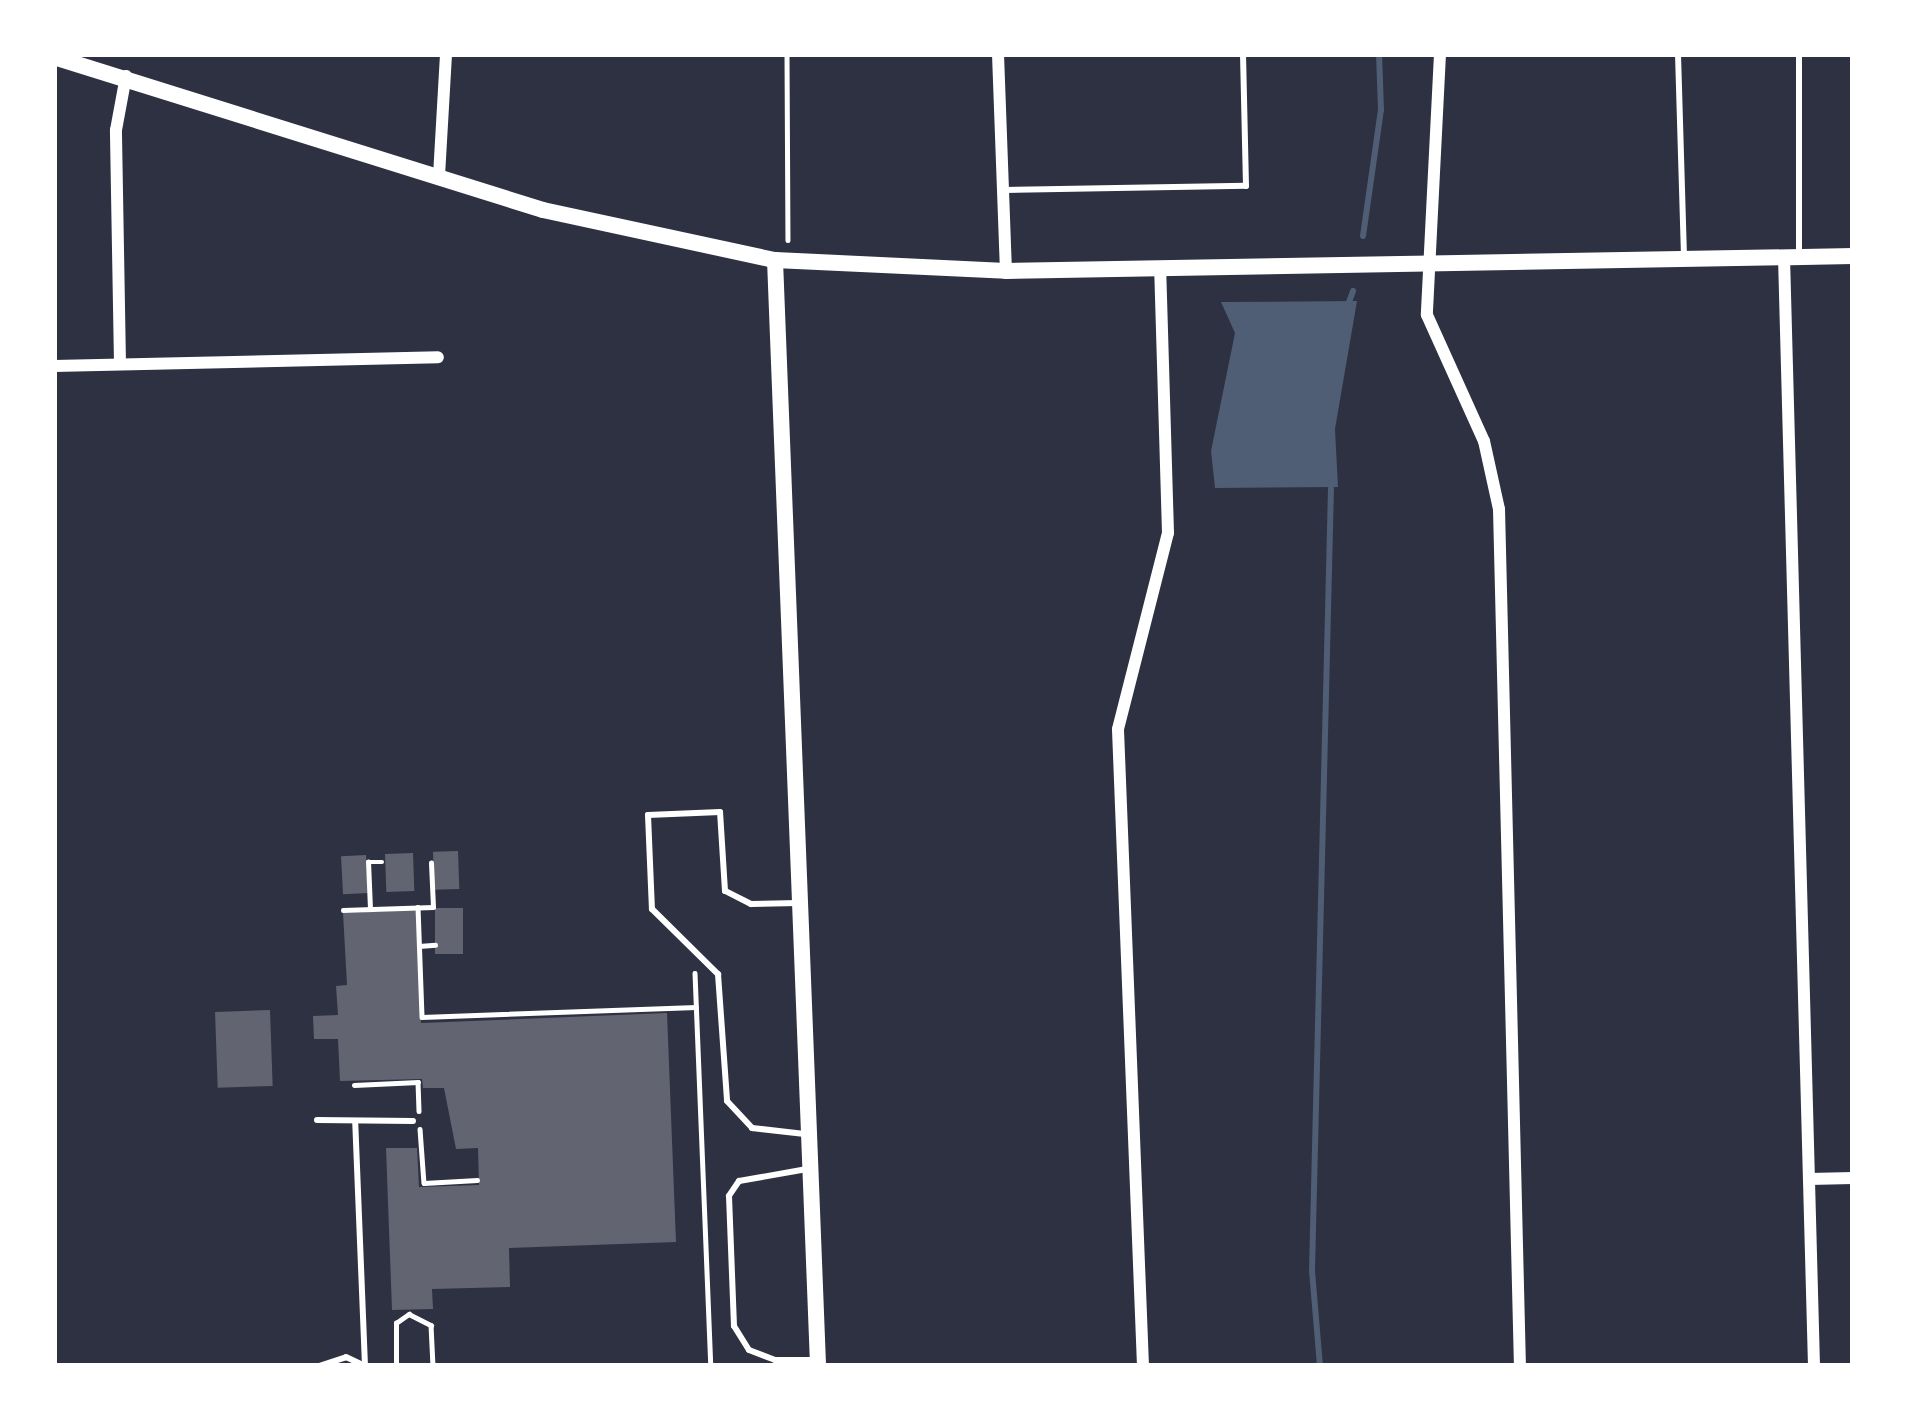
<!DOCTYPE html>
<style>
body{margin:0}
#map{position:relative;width:1907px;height:1420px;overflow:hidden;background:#2d3142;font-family:Helvetica,sans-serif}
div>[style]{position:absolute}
.water>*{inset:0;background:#4f5d75}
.stream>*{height:6px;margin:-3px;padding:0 3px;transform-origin:3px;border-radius:3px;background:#4f5d75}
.building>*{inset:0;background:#626471;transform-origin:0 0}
.path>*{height:4.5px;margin:-2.25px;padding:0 2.25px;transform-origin:2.25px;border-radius:2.25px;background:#fff}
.service>*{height:6px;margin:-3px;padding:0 3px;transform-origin:3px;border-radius:3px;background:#fff}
.minor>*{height:12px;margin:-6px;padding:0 6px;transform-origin:6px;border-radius:6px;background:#fff}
.tertiary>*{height:16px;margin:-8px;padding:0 8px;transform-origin:8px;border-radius:8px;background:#fff}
span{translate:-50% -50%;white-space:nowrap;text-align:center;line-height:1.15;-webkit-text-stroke:12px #fff;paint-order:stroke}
.frame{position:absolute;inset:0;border:57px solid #fff;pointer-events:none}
</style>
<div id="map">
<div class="water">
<div style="clip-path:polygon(1357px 301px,1335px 429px,1338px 487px,1215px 488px,1211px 451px,1235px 333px,1221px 302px)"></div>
</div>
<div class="stream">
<div style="left:1363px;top:236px;width:127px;rotate:-81.9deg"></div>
<div style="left:1381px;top:110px;width:56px;rotate:-92deg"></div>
<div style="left:1349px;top:302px;width:12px;rotate:-70deg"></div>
<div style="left:1320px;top:1366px;width:95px;rotate:-94.8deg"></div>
<div style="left:1312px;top:1271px;width:783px;rotate:-88.61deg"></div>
</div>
<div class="building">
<div style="left:458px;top:851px;width:38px;height:25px;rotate:88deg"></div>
<div style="left:413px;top:853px;width:38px;height:28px;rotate:88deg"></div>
<div style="left:366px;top:855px;width:38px;height:25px;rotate:87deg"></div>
<div style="left:435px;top:908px;width:28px;height:46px"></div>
<div style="clip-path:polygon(417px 910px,421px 1023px,667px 1013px,676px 1242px,509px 1248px,510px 1287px,432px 1289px,433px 1309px,392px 1310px,386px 1148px,417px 1148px,419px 1187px,479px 1185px,478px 1148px,456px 1149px,444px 1088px,423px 1088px,422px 1079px,340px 1081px,338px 1039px,314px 1039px,313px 1016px,338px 1015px,336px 986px,347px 985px,343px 913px)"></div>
<div style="left:270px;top:1010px;width:76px;height:55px;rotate:88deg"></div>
</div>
<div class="path">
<div style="left:787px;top:54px;width:186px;rotate:89.7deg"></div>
<div style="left:418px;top:907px;width:110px;rotate:87.9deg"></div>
<div style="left:422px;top:1017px;width:274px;rotate:-2.1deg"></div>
<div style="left:370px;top:909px;width:47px;rotate:-92.4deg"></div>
<div style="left:368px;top:862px;width:14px"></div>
<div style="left:343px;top:910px;width:90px;rotate:-1.9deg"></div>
<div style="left:433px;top:907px;width:44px;rotate:-92.6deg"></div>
<div style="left:419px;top:946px;width:16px;rotate:-4deg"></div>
<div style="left:695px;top:973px;width:393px;rotate:87.7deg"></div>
<div style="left:354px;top:1085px;width:64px;rotate:-2.7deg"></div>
<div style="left:418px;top:1082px;width:29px;rotate:88deg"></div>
<div style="left:420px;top:1129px;width:54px;rotate:85.8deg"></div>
<div style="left:424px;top:1183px;width:53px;rotate:-3.2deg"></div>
<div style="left:396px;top:1366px;width:43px;rotate:-90deg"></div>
<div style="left:396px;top:1323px;width:16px;rotate:-35deg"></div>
<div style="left:409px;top:1314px;width:25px;rotate:27deg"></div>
<div style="left:431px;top:1325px;width:41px;rotate:87.2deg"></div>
</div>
<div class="service">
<div style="left:1678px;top:54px;width:200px;rotate:88.3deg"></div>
<div style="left:1005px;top:190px;width:241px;rotate:-1deg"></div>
<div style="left:1246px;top:186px;width:132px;rotate:-91.3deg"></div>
<div style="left:1799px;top:254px;width:200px;rotate:-90deg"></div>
<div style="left:798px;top:903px;width:47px;rotate:178.8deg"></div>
<div style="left:751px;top:904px;width:29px;rotate:-153deg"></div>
<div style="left:725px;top:891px;width:79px;rotate:-93.6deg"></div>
<div style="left:720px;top:812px;width:72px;rotate:177.6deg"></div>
<div style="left:648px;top:815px;width:94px;rotate:87.6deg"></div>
<div style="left:652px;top:909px;width:93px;rotate:44.6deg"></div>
<div style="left:718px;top:974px;width:127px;rotate:85.9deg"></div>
<div style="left:727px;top:1101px;width:37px;rotate:47deg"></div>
<div style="left:752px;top:1128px;width:53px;rotate:6.5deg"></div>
<div style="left:317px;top:1120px;width:96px;rotate:0.6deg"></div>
<div style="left:807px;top:1169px;width:69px;rotate:170deg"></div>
<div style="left:739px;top:1181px;width:18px;rotate:124deg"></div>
<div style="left:729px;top:1196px;width:130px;rotate:87.8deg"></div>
<div style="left:734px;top:1326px;width:28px;rotate:58deg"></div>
<div style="left:749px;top:1350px;width:28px;rotate:21deg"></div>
<div style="left:775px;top:1360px;width:38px"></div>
<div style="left:319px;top:1366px;width:28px;rotate:-18deg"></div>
<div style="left:346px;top:1357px;width:21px;rotate:25deg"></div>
<div style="left:365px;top:1366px;width:244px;rotate:-92.3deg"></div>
</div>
<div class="minor">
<div style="left:998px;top:54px;width:217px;rotate:87.9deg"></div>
<div style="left:1440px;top:54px;width:261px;rotate:92.9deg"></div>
<div style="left:1427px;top:315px;width:138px;rotate:65.7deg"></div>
<div style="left:1484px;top:441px;width:70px;rotate:77.6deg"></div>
<div style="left:1499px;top:509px;width:857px;rotate:88.6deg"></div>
<div style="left:439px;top:176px;width:122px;rotate:-86.7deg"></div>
<div style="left:1784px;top:257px;width:1109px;rotate:88.45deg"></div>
<div style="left:120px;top:364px;width:234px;rotate:-91deg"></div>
<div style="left:116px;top:130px;width:55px;rotate:-79.5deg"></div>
<div style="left:54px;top:366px;width:384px;rotate:-1.3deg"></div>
<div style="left:1809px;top:1179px;width:44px;rotate:-1.3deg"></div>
<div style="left:1143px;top:1366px;width:637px;rotate:-92.25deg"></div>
<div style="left:1118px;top:729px;width:202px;rotate:-75.7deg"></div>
<div style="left:1168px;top:533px;width:264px;rotate:-91.7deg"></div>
</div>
<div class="tertiary">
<div style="left:54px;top:57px;width:512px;rotate:17.37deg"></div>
<div style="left:543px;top:210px;width:237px;rotate:12.2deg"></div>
<div style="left:775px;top:260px;width:231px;rotate:2.7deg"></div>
<div style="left:1006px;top:271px;width:847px;rotate:-1.01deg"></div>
<div style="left:775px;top:260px;width:1107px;rotate:87.77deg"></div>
</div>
<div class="frame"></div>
</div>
